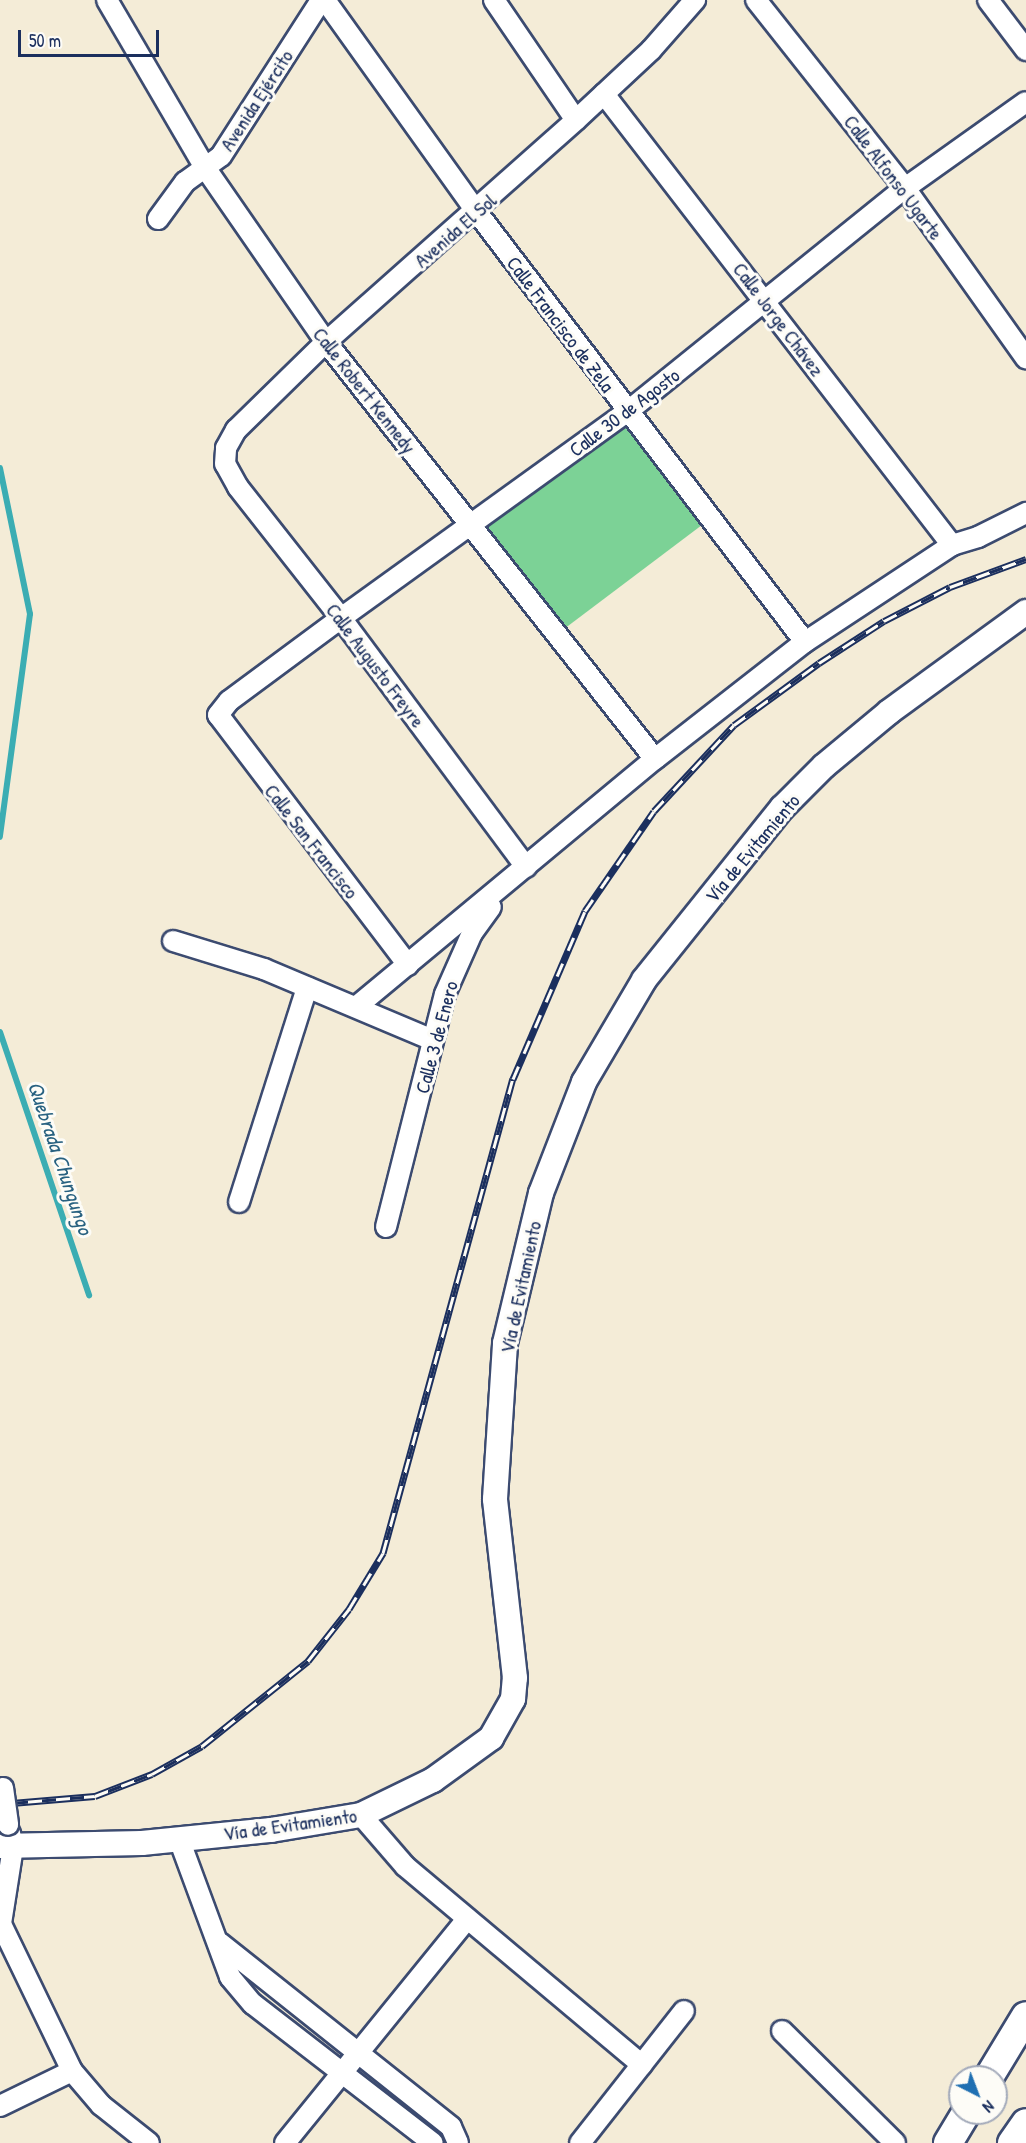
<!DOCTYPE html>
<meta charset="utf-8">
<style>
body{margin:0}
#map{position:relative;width:1026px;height:2143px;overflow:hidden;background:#f4ecd7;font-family:"Patrick Hand",sans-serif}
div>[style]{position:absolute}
.green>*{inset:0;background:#7cd296;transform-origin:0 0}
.stream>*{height:6px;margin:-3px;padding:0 3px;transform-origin:3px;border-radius:3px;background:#3badb3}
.roads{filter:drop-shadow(2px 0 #3c4b70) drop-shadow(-2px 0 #3c4b70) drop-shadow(0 2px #3c4b70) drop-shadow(0 -2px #3c4b70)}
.minor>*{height:20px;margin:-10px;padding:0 10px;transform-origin:10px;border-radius:10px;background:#fff}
.major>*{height:24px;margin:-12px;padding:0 12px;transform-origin:12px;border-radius:12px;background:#fff}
.highway>*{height:28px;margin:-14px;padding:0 14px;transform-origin:14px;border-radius:14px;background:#fff}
.rail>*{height:7px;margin-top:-3.5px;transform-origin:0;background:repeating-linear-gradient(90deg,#fdfcf7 0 14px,#1b2f5e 0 28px);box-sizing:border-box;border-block:2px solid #1b2f5e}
.bridges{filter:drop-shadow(2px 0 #3c4b70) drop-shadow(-2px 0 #3c4b70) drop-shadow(0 2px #3c4b70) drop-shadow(0 -2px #3c4b70)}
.minor-bridge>*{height:20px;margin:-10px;padding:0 10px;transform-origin:10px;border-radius:10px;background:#fff}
span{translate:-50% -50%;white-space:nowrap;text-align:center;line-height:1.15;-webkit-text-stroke:6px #fdfcf7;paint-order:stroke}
.street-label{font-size:20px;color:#1b2f5e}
.water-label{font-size:21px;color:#286180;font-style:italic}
.north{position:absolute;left:948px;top:2065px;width:60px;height:60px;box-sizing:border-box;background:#fdfcf7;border:2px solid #a3aaba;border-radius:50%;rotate:138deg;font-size:16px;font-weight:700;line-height:24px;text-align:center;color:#1b2f5e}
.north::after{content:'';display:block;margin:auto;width:21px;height:27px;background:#1f6fb2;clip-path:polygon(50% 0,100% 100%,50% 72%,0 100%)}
.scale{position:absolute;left:18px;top:30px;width:141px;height:27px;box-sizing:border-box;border:3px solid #1b2f5e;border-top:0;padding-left:8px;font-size:18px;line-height:21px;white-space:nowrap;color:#1b2f5e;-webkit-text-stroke:4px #fdfcf7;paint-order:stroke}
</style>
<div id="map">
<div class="green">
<div style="left:627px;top:420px;width:129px;height:179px;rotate:53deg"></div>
</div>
<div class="stream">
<div style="left:0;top:468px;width:149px;rotate:78.4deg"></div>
<div style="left:30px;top:614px;width:225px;rotate:97.7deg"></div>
<div style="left:0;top:1032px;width:278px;rotate:71.3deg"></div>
</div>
<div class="roads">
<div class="minor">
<div style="left:107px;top:0;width:192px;rotate:59.7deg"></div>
<div style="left:204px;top:166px;width:214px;rotate:55.3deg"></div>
<div style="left:326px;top:342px;width:531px;rotate:51.73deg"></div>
<div style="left:325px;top:0;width:259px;rotate:54.4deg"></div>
<div style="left:476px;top:211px;width:542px;rotate:52.64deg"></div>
<div style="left:494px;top:0;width:145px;rotate:55.7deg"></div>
<div style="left:756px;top:0;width:240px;rotate:51.6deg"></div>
<div style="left:905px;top:188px;width:209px;rotate:54.6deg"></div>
<div style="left:988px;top:0;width:63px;rotate:52.8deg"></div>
<div style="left:604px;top:94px;width:570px;rotate:52.35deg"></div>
<div style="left:158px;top:219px;width:46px;rotate:-53.9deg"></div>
<div style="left:185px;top:182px;width:44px;rotate:-35.8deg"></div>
<div style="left:221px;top:156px;width:185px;rotate:-57.3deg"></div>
<div style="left:526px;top:867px;width:310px;rotate:-126.6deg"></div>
<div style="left:341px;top:618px;width:167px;rotate:-128.2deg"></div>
<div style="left:238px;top:487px;width:26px;rotate:-119deg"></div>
<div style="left:225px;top:464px;width:16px;rotate:-86deg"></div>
<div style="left:226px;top:448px;width:21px;rotate:-61deg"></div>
<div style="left:236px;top:430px;width:126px;rotate:-44.4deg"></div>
<div style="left:326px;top:342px;width:334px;rotate:-41.6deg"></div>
<div style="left:576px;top:120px;width:103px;rotate:-43deg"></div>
<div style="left:651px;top:50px;width:67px;rotate:-48.7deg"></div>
<div style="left:173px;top:941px;width:95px;rotate:17.1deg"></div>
<div style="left:264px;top:969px;width:183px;rotate:22.8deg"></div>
<div style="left:408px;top:965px;width:314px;rotate:-127.2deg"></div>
<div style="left:218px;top:715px;width:18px;rotate:-52deg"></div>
<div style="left:229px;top:701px;width:139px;rotate:-36.5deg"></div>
<div style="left:341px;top:618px;width:352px;rotate:-35.8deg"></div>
<div style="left:627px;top:412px;width:357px;rotate:-38.9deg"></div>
<div style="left:905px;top:188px;width:148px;rotate:-35.4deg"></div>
<div style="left:356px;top:1007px;width:388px;rotate:-39.7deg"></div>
<div style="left:655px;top:759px;width:190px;rotate:-38deg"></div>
<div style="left:805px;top:642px;width:176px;rotate:-33.4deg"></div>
<div style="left:952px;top:545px;width:27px;rotate:-17deg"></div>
<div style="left:978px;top:537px;width:54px;rotate:-26.6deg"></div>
<div style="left:239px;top:1202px;width:225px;rotate:-72.4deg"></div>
<div style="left:386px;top:1227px;width:240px;rotate:-75.8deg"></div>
<div style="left:445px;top:994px;width:67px;rotate:-66.1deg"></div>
<div style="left:472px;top:933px;width:32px;rotate:-54deg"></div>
<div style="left:361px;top:1815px;width:67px;rotate:49.2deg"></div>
<div style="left:405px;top:1866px;width:309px;rotate:40deg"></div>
<div style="left:10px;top:1833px;width:14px;rotate:78deg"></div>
<div style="left:13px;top:1847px;width:78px;rotate:98.9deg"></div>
<div style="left:1px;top:1924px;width:163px;rotate:64.2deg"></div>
<div style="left:72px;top:2071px;width:45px;rotate:49.5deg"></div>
<div style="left:101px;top:2105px;width:61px;rotate:38.4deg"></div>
<div style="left:179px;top:1839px;width:147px;rotate:69.7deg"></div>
<div style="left:230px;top:1977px;width:35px;rotate:50deg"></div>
<div style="left:253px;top:2004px;width:227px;rotate:37.7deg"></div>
<div style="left:220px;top:1943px;width:295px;rotate:38.5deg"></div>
<div style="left:451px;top:2127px;width:17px;rotate:66deg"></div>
<div style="left:782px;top:2031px;width:159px;rotate:44.7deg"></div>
<div style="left:0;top:2106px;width:80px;rotate:-25.9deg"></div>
<div style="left:285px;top:2143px;width:289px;rotate:-50.9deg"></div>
<div style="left:580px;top:2143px;width:168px;rotate:-51.8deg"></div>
</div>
<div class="major">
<div style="left:0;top:1846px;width:142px;rotate:-1.2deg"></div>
<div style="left:142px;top:1843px;width:130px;rotate:-5.8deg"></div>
<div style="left:271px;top:1830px;width:91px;rotate:-9.5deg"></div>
<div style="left:361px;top:1815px;width:80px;rotate:-25.9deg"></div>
<div style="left:433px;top:1780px;width:72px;rotate:-35.9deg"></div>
<div style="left:491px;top:1738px;width:45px;rotate:-60.6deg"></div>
<div style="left:513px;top:1699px;width:21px;rotate:-85deg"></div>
<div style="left:515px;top:1678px;width:180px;rotate:-96.4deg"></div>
<div style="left:495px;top:1499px;width:156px;rotate:-86.3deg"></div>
<div style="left:505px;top:1343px;width:154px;rotate:-76.5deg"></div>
<div style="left:541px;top:1193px;width:119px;rotate:-68.8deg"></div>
<div style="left:584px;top:1082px;width:118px;rotate:-59.5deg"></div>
<div style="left:644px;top:980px;width:221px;rotate:-51.3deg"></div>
<div style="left:782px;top:808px;width:59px;rotate:-45deg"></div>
<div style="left:824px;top:766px;width:85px;rotate:-39.7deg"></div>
<div style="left:889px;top:712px;width:170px;rotate:-36.1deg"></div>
</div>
<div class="highway">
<div style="left:989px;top:2077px;width:71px;rotate:-58.8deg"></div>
<div style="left:948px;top:2143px;width:35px;rotate:-59deg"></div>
<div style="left:1012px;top:2143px;width:24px;rotate:-55deg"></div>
</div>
</div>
<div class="rail">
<div style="left:0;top:1804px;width:95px;rotate:-4.8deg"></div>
<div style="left:95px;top:1796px;width:61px;rotate:-21.1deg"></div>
<div style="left:152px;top:1774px;width:57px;rotate:-29.2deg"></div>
<div style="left:202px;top:1746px;width:136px;rotate:-38.7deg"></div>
<div style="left:308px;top:1661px;width:66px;rotate:-51.7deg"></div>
<div style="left:349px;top:1609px;width:66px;rotate:-58.7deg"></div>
<div style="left:383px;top:1553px;width:492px;rotate:-74.7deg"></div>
<div style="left:513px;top:1079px;width:183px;rotate:-66.8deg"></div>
<div style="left:585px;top:911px;width:121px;rotate:-55.4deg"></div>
<div style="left:654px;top:811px;width:117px;rotate:-47.1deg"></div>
<div style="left:734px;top:725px;width:105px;rotate:-36.1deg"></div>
<div style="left:819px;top:663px;width:77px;rotate:-32.9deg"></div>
<div style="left:884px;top:621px;width:74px;rotate:-27.3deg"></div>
<div style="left:950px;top:587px;width:81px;rotate:-20.2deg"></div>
</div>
<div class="bridges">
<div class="minor-bridge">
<div style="left:3px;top:1788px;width:37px;rotate:82deg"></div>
</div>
</div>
<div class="street-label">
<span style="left:256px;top:100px;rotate:-57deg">Avenida Ejército</span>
<span style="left:894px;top:177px;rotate:53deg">Calle Alfonso Ugarte</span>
<span style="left:455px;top:230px;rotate:-41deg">Avenida El Sol</span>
<span style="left:779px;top:319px;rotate:53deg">Calle Jorge Chávez</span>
<span style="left:561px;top:324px;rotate:53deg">Calle Francisco de Zela</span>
<span style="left:365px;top:390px;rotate:52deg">Calle Robert Kennedy</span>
<span style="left:624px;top:412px;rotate:-37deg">Calle 30 de Agosto</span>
<span style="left:376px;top:665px;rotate:53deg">Calle Augusto Freyre</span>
<span style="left:312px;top:841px;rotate:52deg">Calle San Francisco</span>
<span style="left:752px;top:848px;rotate:-50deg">Vía de Evitamiento</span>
<span style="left:436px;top:1037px;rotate:-75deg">Calle 3 de Enero</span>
<span style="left:520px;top:1287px;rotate:-78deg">Vía de Evitamiento</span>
<span style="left:290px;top:1824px;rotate:-8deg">Vía de Evitamiento</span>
</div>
<div class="water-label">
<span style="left:60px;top:1158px;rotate:71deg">Quebrada Chungungo</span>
</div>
<div class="north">N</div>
<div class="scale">50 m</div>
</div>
